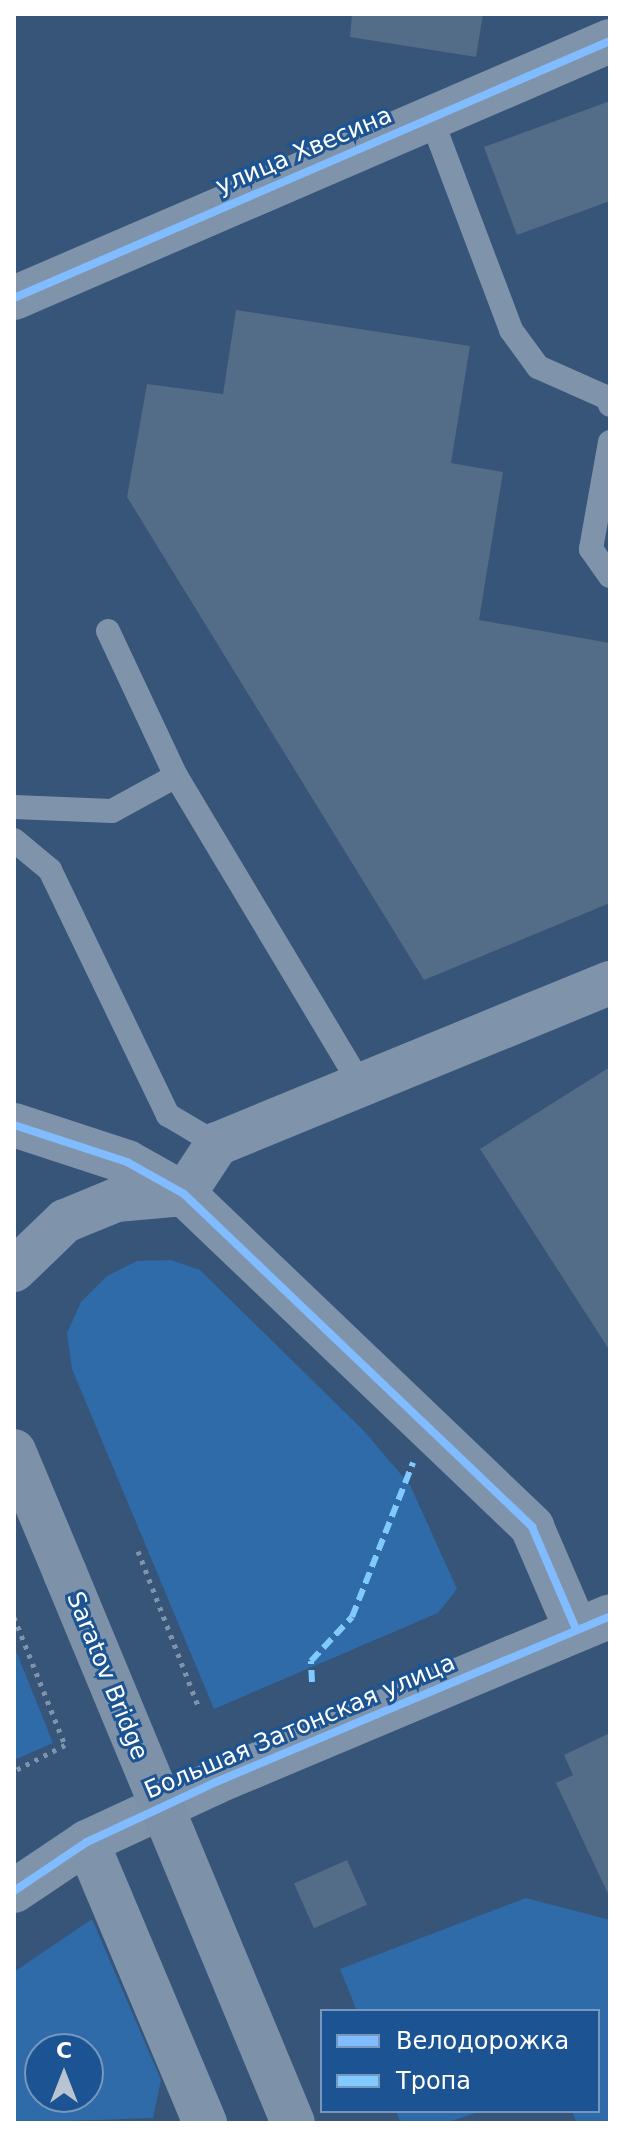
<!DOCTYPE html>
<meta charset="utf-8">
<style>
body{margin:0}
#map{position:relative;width:624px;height:2137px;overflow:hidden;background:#365578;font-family:"DejaVu Sans",sans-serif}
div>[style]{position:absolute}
.green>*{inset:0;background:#2f6aa9}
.building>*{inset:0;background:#536c87;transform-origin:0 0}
.path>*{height:5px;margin-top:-2.5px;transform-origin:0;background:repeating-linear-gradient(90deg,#7f94ab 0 4px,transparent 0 10px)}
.service>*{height:24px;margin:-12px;padding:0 12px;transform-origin:12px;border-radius:12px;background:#7f94ab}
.minor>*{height:44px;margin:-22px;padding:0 22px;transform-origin:22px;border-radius:22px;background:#7f94ab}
.tertiary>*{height:44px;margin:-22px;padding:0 22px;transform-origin:22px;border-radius:22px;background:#7f94ab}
.primary>*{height:44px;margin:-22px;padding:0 22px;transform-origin:22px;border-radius:22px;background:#7d91a9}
.primary-bridge>*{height:44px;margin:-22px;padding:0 22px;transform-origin:22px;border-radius:22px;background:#7d91a9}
.quiet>*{height:6px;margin-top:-3px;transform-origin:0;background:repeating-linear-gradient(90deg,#80caff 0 12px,transparent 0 18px)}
.cycleway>*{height:8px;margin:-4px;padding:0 4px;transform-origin:4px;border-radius:4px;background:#80bcff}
span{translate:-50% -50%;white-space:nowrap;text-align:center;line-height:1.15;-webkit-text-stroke:6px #1b5393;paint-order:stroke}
.street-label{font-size:24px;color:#fff}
.frame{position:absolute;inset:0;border:16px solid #fff;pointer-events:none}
.legend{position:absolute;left:320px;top:2009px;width:280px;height:104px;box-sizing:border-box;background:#1b5393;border:2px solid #7698be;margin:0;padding:10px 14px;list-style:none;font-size:24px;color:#fff}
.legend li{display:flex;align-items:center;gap:16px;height:40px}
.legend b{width:40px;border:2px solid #7698be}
.north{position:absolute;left:24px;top:2033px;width:80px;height:80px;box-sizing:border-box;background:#1b5393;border:2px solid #7698be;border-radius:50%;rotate:0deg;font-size:22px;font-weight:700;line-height:32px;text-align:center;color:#fff}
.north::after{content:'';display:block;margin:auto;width:28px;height:36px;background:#b9c4d0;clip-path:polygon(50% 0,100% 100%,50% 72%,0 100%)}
</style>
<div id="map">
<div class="green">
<div style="clip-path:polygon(171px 1260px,200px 1270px,364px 1431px,410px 1485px,457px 1589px,438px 1613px,214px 1709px,72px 1369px,67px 1333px,81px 1302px,107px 1276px,137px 1261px)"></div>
<div style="clip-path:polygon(14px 1646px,53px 1743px,14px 1760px)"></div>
<div style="clip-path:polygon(526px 1898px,610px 1920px,610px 2123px,577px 2123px,572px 2111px,598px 2111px,598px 2011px,357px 2011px,340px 1969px)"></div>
<div style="clip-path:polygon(evenodd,92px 1919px,161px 2080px,153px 2118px,14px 2123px,14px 1972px,92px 1919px,88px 2049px,88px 2097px,40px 2097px,40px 2049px,88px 2049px)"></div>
<div style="clip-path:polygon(396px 2111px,481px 2111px,446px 2123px,401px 2123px)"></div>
</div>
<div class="building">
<div style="clip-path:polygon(352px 14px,483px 14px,476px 57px,350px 37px)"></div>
<div style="clip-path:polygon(610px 101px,610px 201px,517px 235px,484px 147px)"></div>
<div style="clip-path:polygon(236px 310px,470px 346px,451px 463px,503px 472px,479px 620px,610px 643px,610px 903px,424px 980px,127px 497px,147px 384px,223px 394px)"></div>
<div style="clip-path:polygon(610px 1067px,610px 1351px,480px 1149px)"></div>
<div style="clip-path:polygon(610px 1733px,610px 1898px,556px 1783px,573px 1775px,564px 1755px)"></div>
<div style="left:347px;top:1860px;width:49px;height:58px;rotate:66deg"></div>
</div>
<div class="path">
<div style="left:138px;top:1551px;width:166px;rotate:68.8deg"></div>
<div style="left:14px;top:1617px;width:138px;rotate:68.3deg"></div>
<div style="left:65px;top:1745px;width:57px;rotate:153deg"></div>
</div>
<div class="service">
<div style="left:431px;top:118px;width:227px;rotate:69.3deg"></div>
<div style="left:511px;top:330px;width:46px;rotate:53.9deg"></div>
<div style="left:538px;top:367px;width:77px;rotate:23.9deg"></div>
<div style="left:608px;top:398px;width:7px;rotate:74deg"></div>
<div style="left:610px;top:442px;width:109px;rotate:100.1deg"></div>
<div style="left:591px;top:549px;width:33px;rotate:55deg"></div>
<div style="left:108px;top:631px;width:160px;rotate:64.9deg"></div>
<div style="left:176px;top:776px;width:357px;rotate:59.1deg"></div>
<div style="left:14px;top:807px;width:98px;rotate:2.3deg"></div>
<div style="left:112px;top:811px;width:73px;rotate:-28.7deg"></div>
<div style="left:14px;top:840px;width:47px;rotate:39.8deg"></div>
<div style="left:50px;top:870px;width:272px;rotate:64.3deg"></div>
<div style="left:168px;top:1115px;width:57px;rotate:30.6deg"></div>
</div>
<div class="minor">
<div style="left:14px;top:298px;width:649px;rotate:-23.33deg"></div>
<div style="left:184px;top:1194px;width:60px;rotate:-56.6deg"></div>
<div style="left:217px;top:1144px;width:425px;rotate:-22.3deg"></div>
<div style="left:87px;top:1842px;width:305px;rotate:67.2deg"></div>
</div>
<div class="tertiary">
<div style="left:14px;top:1125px;width:119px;rotate:18.1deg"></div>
<div style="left:127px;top:1162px;width:65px;rotate:29.3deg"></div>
<div style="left:184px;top:1194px;width:482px;rotate:43.7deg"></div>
<div style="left:532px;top:1527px;width:111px;rotate:66.7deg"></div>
<div style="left:14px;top:1270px;width:71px;rotate:-43.9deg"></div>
<div style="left:65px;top:1221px;width:55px;rotate:-22.4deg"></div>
<div style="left:116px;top:1200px;width:68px;rotate:-5deg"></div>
<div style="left:14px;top:1891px;width:88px;rotate:-33.9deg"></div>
<div style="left:87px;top:1842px;width:142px;rotate:-24.9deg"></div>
<div style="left:216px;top:1782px;width:428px;rotate:-22.8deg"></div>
</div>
<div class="primary">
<div style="left:14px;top:1451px;width:132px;rotate:67.3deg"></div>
</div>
<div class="primary-bridge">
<div style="left:65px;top:1573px;width:595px;rotate:67.48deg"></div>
</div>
<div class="quiet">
<div style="left:312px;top:1682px;width:21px;rotate:-93deg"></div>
<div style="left:311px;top:1661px;width:60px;rotate:-47deg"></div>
<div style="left:352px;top:1617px;width:166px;rotate:-68.4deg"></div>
</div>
<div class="cycleway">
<div style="left:14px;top:298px;width:649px;rotate:-23.33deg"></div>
<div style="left:14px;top:1125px;width:119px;rotate:18.1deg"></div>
<div style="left:127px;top:1162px;width:65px;rotate:29.3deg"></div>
<div style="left:184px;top:1194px;width:482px;rotate:43.7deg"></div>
<div style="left:532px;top:1527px;width:111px;rotate:66.7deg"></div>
<div style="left:14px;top:1891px;width:88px;rotate:-33.9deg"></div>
<div style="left:87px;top:1842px;width:142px;rotate:-24.9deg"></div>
<div style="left:216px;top:1782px;width:428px;rotate:-22.8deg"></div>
</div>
<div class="street-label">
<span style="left:304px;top:151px;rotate:-23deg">улица Хвесина</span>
<span style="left:107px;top:1676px;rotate:68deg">Saratov Bridge</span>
<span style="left:300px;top:1727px;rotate:-23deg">Большая Затонская улица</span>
</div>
<div class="frame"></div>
<ul class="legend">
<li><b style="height:10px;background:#80bcff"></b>Велодорожка</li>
<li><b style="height:10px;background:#80caff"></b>Тропа</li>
</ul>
<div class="north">С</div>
</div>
